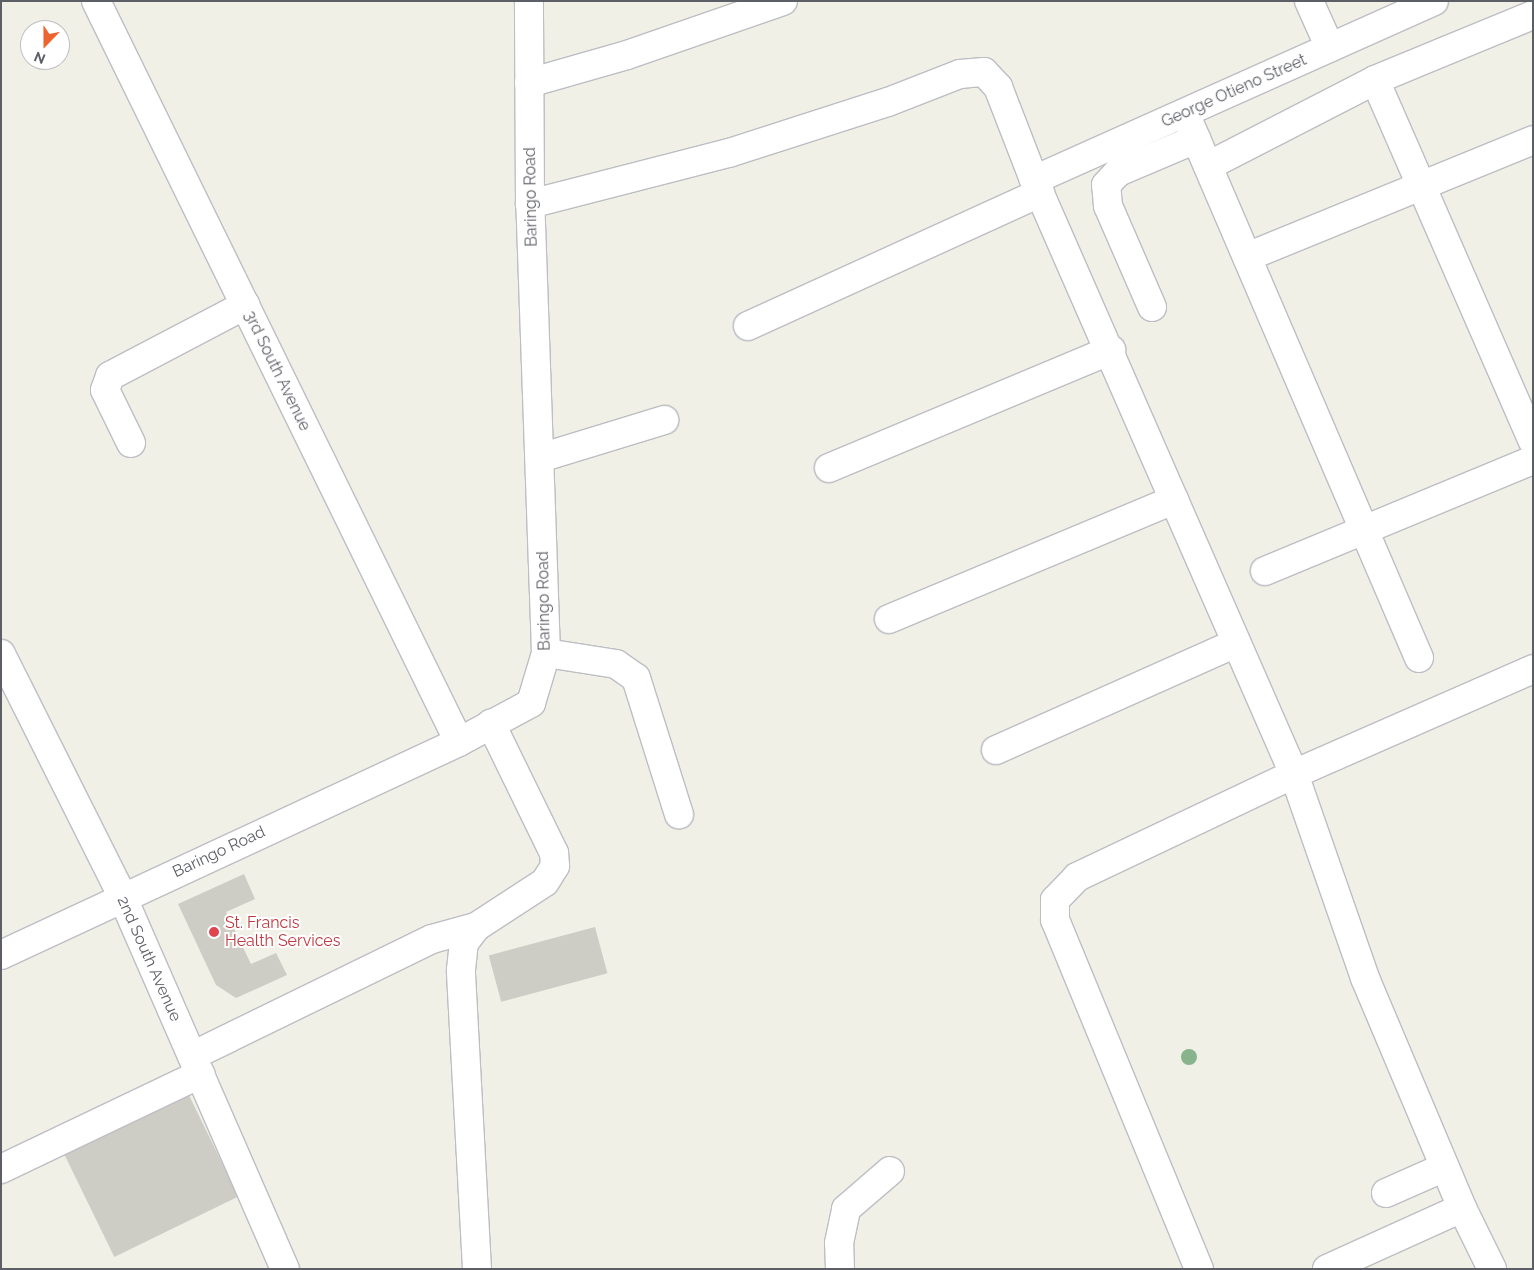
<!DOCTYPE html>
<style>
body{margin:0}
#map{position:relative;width:1534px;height:1270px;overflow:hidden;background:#f0f0e6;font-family:Raleway,sans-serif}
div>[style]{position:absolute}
.building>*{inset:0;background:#cdccc5;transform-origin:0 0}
.roads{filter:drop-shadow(1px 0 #bdbec4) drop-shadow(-1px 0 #bdbec4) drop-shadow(0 1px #bdbec4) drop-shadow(0 -1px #bdbec4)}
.minor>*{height:28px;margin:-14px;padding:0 14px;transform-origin:14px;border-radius:14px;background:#fff}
.trees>*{width:16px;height:16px;margin:-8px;border-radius:50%;background:#87b38d}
.dots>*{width:14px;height:14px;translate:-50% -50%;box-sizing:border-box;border:2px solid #fff;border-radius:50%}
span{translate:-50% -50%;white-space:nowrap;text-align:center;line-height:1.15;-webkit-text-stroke:4px #fff;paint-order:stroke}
.street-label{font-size:16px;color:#5d5f66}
.health-label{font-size:16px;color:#be3a42}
.left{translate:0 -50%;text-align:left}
.frame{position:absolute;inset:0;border:2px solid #5d5f66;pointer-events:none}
.north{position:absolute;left:20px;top:20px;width:50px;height:50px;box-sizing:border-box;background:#fff;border:1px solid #bebfc2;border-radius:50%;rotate:202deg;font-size:14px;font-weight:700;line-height:20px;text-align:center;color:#5d5f66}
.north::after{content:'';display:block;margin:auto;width:18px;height:22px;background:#ee642e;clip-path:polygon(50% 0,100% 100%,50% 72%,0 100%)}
</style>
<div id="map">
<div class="building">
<div style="clip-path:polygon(244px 874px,255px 899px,226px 912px,251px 964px,276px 953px,287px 975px,236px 998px,216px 985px,178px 904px)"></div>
<div style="left:595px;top:927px;width:48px;height:110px;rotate:75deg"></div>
<div style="left:184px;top:1085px;width:124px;height:138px;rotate:64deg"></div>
</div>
<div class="roads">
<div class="minor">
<div style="left:96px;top:1px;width:825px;rotate:63.9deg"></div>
<div style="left:1309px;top:1px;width:51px;rotate:65.9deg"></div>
<div style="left:1375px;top:80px;width:394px;rotate:66.4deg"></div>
<div style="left:529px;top:83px;width:102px;rotate:-15.9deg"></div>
<div style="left:627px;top:55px;width:165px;rotate:-19.1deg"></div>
<div style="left:1185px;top:113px;width:593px;rotate:66.76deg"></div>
<div style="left:1208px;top:166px;width:188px;rotate:-27.2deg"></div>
<div style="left:1375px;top:80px;width:171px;rotate:-22.4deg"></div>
<div style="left:1034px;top:180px;width:438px;rotate:-24.1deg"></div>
<div style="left:530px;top:204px;width:205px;rotate:-14.4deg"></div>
<div style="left:729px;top:153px;width:167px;rotate:-17.8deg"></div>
<div style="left:888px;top:102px;width:77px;rotate:-21.3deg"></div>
<div style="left:960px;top:74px;width:24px;rotate:-5deg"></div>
<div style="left:984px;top:72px;width:21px;rotate:47deg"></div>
<div style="left:998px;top:87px;width:100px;rotate:68.8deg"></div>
<div style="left:1034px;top:180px;width:648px;rotate:66.36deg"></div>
<div style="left:1294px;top:774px;width:216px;rotate:70.8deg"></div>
<div style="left:1365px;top:978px;width:250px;rotate:67.1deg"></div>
<div style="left:1462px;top:1208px;width:68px;rotate:63.8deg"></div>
<div style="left:1247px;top:257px;width:309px;rotate:-22.2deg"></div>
<div style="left:1152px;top:307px;width:110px;rotate:-113.5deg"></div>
<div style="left:1108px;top:206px;width:21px;rotate:-95deg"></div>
<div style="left:1106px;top:185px;width:18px;rotate:-47deg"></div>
<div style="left:1118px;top:172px;width:85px;rotate:-22.9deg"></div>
<div style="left:748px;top:326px;width:321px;rotate:-24.5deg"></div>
<div style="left:131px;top:443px;width:59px;rotate:-116.1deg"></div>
<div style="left:105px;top:390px;width:15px;rotate:-70deg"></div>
<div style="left:110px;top:376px;width:153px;rotate:-27.7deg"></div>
<div style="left:540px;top:458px;width:130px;rotate:-17deg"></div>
<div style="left:829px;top:468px;width:306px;rotate:-22.7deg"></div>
<div style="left:1265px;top:571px;width:290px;rotate:-22.5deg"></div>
<div style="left:889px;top:619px;width:309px;rotate:-22.7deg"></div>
<div style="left:546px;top:653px;width:71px;rotate:8.9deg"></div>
<div style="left:616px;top:664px;width:24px;rotate:35deg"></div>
<div style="left:636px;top:678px;width:143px;rotate:72.5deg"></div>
<div style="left:1px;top:654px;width:271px;rotate:63.4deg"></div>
<div style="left:122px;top:896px;width:407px;rotate:66.4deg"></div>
<div style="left:996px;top:750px;width:263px;rotate:-24deg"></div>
<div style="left:1px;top:955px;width:505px;rotate:-24.94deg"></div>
<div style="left:459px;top:742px;width:82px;rotate:-28.4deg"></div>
<div style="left:531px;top:703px;width:52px;rotate:-73.3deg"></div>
<div style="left:546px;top:653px;width:449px;rotate:-92deg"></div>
<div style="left:530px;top:204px;width:203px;rotate:-90.3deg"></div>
<div style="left:192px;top:1056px;width:267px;rotate:-26deg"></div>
<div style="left:432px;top:939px;width:46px;rotate:-15.3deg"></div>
<div style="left:1px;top:1169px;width:221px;rotate:-25.5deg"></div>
<div style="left:1386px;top:1193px;width:64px;rotate:-23.8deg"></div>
<div style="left:477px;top:1269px;width:299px;rotate:-93.1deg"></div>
<div style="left:461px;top:970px;width:27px;rotate:-84deg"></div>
<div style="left:464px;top:943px;width:20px;rotate:-53deg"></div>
<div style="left:476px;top:927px;width:82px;rotate:-33.1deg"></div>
<div style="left:545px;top:882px;width:19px;rotate:-58deg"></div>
<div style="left:555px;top:866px;width:13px;rotate:-94deg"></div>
<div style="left:554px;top:853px;width:144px;rotate:-116deg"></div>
<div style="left:840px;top:1269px;width:26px;rotate:-92deg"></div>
<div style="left:839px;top:1243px;width:35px;rotate:-78deg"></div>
<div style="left:846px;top:1209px;width:58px;rotate:-40.8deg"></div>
<div style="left:1199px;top:1269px;width:378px;rotate:-112.4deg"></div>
<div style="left:1055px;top:920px;width:20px;rotate:-90deg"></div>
<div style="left:1055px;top:900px;width:32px;rotate:-46deg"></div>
<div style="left:1077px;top:877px;width:240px;rotate:-25.4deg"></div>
<div style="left:1294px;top:774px;width:261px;rotate:-23.7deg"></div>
<div style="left:1327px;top:1269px;width:148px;rotate:-24.3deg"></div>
</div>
</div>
<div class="trees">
<div style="left:1189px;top:1057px"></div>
</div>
<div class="dots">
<div style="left:214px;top:932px;background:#e0444e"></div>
</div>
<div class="street-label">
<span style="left:1234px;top:91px;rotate:-24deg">George Otieno Street</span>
<span style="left:531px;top:197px;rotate:-91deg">Baringo Road</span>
<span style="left:277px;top:371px;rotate:64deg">3rd South Avenue</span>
<span style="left:544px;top:601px;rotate:-91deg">Baringo Road</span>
<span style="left:219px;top:852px;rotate:-25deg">Baringo Road</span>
<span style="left:149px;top:959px;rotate:66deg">2nd South Avenue</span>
</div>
<div class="health-label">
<span class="left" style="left:225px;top:932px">St. Francis<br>Health Services</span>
</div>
<div class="frame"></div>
<div class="north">N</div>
</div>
